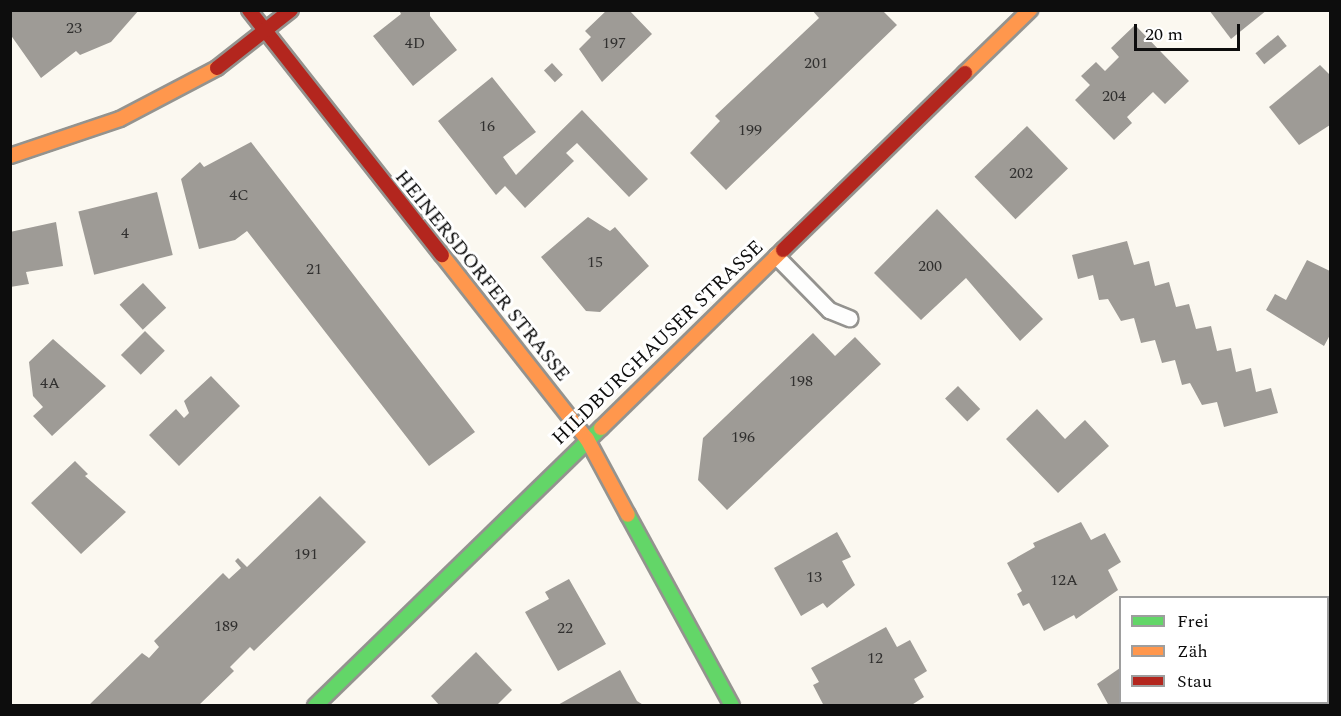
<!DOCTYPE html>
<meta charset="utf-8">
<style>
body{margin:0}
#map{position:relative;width:1341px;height:716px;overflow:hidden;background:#fbf8f0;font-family:Spectral,serif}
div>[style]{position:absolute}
.building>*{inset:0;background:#9e9b96;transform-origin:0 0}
.roads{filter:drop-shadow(2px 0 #94938f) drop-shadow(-2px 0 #94938f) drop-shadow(0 2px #94938f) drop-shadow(0 -2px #94938f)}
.lane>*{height:15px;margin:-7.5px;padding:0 7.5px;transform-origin:7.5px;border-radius:7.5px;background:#fefefd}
.fast>*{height:14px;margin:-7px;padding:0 7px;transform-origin:7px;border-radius:7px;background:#63d668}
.slow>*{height:14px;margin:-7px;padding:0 7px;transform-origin:7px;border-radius:7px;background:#ff974d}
.jam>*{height:14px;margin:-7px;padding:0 7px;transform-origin:7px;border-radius:7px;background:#b3261e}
span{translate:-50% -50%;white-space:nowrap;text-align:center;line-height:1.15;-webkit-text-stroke:6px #fff;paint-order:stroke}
.number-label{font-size:16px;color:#31302f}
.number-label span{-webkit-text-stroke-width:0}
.street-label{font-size:20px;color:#0d0d0d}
.frame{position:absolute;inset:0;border:12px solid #0d0d0d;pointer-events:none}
.legend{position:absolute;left:1119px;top:596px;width:210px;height:108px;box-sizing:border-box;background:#fff;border:2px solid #9e9e9e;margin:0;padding:8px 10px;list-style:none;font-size:18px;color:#0d0d0d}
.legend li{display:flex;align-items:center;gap:12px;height:30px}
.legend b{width:30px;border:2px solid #9e9e9e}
.scale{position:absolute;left:1134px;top:24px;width:106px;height:27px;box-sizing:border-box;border:3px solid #0d0d0d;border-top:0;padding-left:8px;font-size:18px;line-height:21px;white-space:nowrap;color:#0d0d0d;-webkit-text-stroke:4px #fff;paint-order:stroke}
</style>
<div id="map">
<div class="building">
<div style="clip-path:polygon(10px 10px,139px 10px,111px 42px,80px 55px,76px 51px,41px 78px,10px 34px)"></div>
<div style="clip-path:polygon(399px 10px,430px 10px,430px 16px,457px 50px,413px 86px,373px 36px,401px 14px)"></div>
<div style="clip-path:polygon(607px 10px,629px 10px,652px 34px,602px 82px,579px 49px,591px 37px,585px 31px)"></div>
<div style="clip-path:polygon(812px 10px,882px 10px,897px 25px,726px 190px,690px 153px,720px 121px,715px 116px,819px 18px)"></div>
<div style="clip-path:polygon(1209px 10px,1267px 10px,1231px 39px)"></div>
<div style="clip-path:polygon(1135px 25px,1189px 81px,1165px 104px,1153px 92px,1127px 117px,1132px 123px,1114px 140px,1075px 100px,1090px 85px,1081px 76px,1096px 62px,1105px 71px,1119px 57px,1111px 48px)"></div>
<div style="left:1278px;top:35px;width:14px;height:29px;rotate:51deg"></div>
<div style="left:552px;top:63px;width:16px;height:11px;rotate:47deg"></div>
<div style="clip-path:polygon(1320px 65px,1330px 75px,1330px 125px,1299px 145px,1269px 107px)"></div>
<div style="clip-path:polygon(492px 77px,536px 132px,503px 157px,516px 175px,582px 110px,648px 179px,629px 197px,577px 143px,566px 153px,574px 161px,525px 208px,505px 186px,496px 195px,438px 121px)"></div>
<div style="left:1027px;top:126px;width:59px;height:73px;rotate:46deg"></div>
<div style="clip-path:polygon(251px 142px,475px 432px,429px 466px,247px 231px,235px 240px,199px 249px,181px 179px,200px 162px,204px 167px)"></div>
<div style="left:157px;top:192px;width:65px;height:81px;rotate:76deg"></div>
<div style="clip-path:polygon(937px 209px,1043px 319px,1020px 341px,966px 278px,921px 320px,874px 273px)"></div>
<div style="clip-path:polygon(588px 217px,610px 231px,615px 227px,649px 266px,600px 312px,586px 311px,541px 257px)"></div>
<div style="clip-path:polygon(56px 222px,63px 266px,26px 272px,29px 284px,10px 287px,10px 232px)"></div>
<div style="clip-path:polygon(1127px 241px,1134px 265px,1149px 261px,1155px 286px,1169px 282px,1176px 307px,1189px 304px,1196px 329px,1211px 326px,1217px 351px,1231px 348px,1236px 372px,1251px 368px,1256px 392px,1271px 388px,1278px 413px,1224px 427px,1217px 402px,1202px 405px,1190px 383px,1182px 385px,1175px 360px,1162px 363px,1155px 340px,1141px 343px,1134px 318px,1121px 321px,1108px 299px,1099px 300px,1093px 275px,1078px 279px,1072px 255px)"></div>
<div style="clip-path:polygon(1307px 260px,1330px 271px,1330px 335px,1324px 346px,1266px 310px,1275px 294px,1286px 300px)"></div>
<div style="left:143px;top:283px;width:34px;height:32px;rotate:47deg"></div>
<div style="left:145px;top:331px;width:28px;height:34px;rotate:45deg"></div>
<div style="clip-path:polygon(813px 333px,835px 356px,855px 337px,881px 364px,727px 510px,698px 480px,703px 438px)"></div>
<div style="clip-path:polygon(53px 339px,106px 386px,52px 436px,33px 416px,43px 407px,33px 396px,29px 362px)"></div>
<div style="clip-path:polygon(211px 376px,240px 406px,179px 466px,149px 435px,176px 409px,184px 418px,189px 413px,184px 401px)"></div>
<div style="left:958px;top:386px;width:32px;height:18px;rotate:46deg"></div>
<div style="clip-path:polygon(1037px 409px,1065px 439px,1085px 420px,1109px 446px,1058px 493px,1006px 439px)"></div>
<div style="clip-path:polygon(75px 461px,88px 474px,85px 476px,126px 512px,81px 554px,31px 503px)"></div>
<div style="clip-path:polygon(320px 496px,366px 542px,254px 651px,250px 647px,230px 667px,234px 671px,198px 706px,88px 706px,142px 653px,149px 658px,159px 647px,154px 641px,223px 573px,229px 579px,241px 568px,235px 561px,238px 558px,247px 567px)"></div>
<div style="clip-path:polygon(1081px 522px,1091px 540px,1105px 533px,1121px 562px,1108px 570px,1118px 590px,1076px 619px,1074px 615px,1044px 631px,1029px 603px,1023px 606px,1017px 594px,1022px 591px,1007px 563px,1035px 547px,1033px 543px)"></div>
<div style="clip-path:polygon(837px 532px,851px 557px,842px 561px,855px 585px,827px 608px,823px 603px,801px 616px,774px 568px)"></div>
<div style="clip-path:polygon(569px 579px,606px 644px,558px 671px,525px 612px,549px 599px,545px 592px)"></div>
<div style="clip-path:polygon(886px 627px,897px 647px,910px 640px,927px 671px,914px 679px,924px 697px,910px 706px,824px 706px,813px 685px,819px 682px,811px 668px)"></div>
<div style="clip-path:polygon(476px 652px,512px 690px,496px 706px,440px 706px,431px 696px)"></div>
<div style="clip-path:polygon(1120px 668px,1120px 702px,1175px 702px,1109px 706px,1097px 684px)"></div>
<div style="clip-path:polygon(620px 670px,637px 701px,645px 706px,556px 706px)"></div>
</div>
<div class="roads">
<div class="lane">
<div style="left:776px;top:256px;width:76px;rotate:45.5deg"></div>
<div style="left:829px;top:310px;width:22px;rotate:22deg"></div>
</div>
<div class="fast">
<div style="left:628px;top:515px;width:217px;rotate:61.4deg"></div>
<div style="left:315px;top:706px;width:399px;rotate:-44.2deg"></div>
</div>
<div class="slow">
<div style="left:965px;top:73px;width:91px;rotate:-44.1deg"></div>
<div style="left:10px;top:156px;width:116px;rotate:-18.6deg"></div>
<div style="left:120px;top:119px;width:110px;rotate:-27.7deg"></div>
<div style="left:442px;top:255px;width:234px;rotate:51.8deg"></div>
<div style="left:587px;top:439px;width:86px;rotate:61.7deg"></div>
<div style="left:601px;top:428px;width:255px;rotate:-44.4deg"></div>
</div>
<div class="jam">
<div style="left:249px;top:10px;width:312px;rotate:51.8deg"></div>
<div style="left:217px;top:68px;width:94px;rotate:-38.1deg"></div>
<div style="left:783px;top:250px;width:254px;rotate:-44.2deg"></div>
</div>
</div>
<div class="number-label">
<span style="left:74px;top:28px">23</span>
<span style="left:415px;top:43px">4D</span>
<span style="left:614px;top:43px">197</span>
<span style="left:816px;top:63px">201</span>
<span style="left:1114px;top:96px">204</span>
<span style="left:487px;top:126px">16</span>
<span style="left:750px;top:130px">199</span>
<span style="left:1021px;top:173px">202</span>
<span style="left:239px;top:195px">4C</span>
<span style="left:125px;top:233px">4</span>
<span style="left:595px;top:262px">15</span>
<span style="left:930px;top:266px">200</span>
<span style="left:314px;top:269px">21</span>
<span style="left:801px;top:381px">198</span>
<span style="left:50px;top:383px">4A</span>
<span style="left:743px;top:437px">196</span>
<span style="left:306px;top:554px">191</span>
<span style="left:814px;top:577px">13</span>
<span style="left:1064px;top:580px">12A</span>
<span style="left:226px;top:626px">189</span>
<span style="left:565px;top:628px">22</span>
<span style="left:875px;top:658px">12</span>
</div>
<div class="street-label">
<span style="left:482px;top:276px;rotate:51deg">HEINERSDORFER STRASSE</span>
<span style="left:658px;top:343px;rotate:-44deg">HILDBURGHAUSER STRASSE</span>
</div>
<div class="frame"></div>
<ul class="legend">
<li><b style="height:8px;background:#63d668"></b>Frei</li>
<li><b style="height:8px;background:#ff974d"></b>Zäh</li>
<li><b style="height:8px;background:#b3261e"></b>Stau</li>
</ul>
<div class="scale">20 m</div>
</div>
